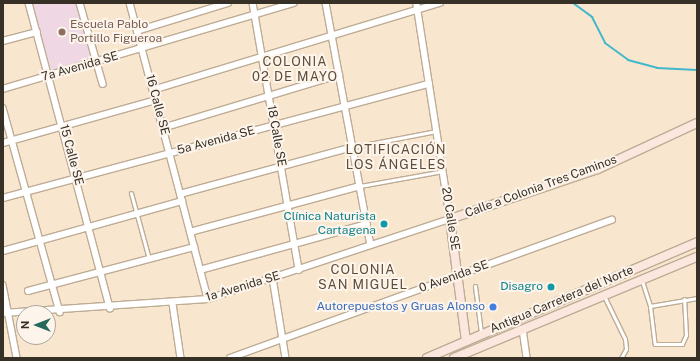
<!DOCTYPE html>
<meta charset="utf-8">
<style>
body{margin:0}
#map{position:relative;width:700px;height:361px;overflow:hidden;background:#f9e6ce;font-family:"Public Sans",sans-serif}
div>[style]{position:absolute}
.education>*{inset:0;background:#efd8e4}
.stream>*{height:2px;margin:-1px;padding:0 1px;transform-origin:1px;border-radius:1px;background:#44b8cb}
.roads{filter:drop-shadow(1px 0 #beac95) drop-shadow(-1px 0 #beac95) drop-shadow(0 1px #beac95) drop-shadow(0 -1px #beac95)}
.lane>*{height:3px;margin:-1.5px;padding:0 1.5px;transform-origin:1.5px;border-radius:1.5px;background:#fff}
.street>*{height:5.5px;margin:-2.75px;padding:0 2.75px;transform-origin:2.75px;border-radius:2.75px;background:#fff}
.secondary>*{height:8px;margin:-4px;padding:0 4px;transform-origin:4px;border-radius:4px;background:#fbe7de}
.dots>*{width:11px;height:11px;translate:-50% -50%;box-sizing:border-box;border:2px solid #fdf5eb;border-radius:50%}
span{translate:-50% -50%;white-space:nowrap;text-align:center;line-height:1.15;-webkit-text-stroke:4px #fdf5eb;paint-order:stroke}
.education-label{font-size:12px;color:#785e54}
.left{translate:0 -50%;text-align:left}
.street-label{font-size:12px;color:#373026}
.culture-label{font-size:12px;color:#0d838f}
.right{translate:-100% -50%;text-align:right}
.shop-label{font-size:12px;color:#366cbe}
.neighbourhood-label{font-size:13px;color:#5e4d39;letter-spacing:1px}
.frame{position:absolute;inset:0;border:4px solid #373026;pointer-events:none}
.north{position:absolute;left:16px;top:305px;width:40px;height:40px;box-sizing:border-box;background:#fdf5eb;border:1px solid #aea69c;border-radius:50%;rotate:270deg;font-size:11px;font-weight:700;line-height:16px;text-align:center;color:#373026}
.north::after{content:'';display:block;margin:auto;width:14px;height:18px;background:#25695b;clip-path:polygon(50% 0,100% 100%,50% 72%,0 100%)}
</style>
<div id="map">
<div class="education">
<div style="clip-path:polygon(31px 3px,76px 3px,92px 60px,52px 72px)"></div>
</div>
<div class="stream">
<div style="left:573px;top:3px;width:24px;rotate:36deg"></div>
<div style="left:592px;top:17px;width:29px;rotate:63deg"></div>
<div style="left:605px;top:43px;width:29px;rotate:36deg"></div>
<div style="left:628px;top:60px;width:30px;rotate:15deg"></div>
<div style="left:657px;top:68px;width:40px;rotate:2.9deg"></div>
</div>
<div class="roads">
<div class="lane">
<div style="left:353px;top:147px;width:85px;rotate:-10.9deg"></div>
<div style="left:360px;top:186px;width:84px;rotate:-10.2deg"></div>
<div style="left:131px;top:193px;width:68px;rotate:74.7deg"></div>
<div style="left:642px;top:281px;width:26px;rotate:72deg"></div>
<div style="left:650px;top:306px;width:48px;rotate:-9.7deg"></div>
<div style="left:475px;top:286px;width:47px;rotate:82.7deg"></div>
<div style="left:604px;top:296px;width:48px;rotate:64deg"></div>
<div style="left:625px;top:339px;width:10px;rotate:84deg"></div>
<div style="left:626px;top:349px;width:10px;rotate:119deg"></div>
<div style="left:650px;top:306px;width:38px;rotate:83deg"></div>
<div style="left:655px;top:344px;width:27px"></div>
<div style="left:682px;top:344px;width:10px;rotate:-66deg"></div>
<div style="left:686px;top:335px;width:36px;rotate:-93deg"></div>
</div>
<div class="street">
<div style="left:29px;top:3px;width:316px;rotate:75.1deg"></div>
<div style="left:80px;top:3px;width:84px;rotate:74.1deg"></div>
<div style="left:130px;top:3px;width:306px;rotate:75.2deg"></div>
<div style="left:253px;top:3px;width:271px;rotate:80.2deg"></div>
<div style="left:326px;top:3px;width:246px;rotate:79.5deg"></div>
<div style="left:137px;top:31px;width:95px;rotate:-17.1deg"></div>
<div style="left:3px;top:41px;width:35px;rotate:-15deg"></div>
<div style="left:3px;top:89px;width:303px;rotate:-16.5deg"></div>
<div style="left:153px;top:90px;width:300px;rotate:-16.9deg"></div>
<div style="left:3px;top:108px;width:212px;rotate:74.4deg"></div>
<div style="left:163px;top:128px;width:184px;rotate:-16.8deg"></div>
<div style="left:3px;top:143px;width:159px;rotate:-15.7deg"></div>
<div style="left:180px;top:194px;width:179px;rotate:-15.2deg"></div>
<div style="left:3px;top:198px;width:441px;rotate:-15deg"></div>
<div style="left:190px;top:232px;width:176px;rotate:-15.1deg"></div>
<div style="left:3px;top:251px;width:186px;rotate:-15.6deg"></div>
<div style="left:200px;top:270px;width:173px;rotate:-15.4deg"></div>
<div style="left:273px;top:278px;width:81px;rotate:80.8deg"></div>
<div style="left:3px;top:285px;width:74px;rotate:79.1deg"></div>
<div style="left:28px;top:291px;width:172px;rotate:-14.8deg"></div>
<div style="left:173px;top:304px;width:55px;rotate:81.6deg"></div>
<div style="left:3px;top:313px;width:205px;rotate:-3.9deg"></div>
<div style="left:208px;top:299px;width:255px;rotate:-18.3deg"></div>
<div style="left:450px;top:219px;width:219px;rotate:-98.9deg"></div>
<div style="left:523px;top:329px;width:29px;rotate:82deg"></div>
<div style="left:230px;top:358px;width:406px;rotate:-19.9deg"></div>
</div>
<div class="secondary">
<div style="left:466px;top:341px;width:123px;rotate:-97.5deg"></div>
<div style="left:450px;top:219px;width:156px;rotate:-18.7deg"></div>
<div style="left:598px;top:169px;width:109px;rotate:-24.9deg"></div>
<div style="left:427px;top:358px;width:294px;rotate:-23.2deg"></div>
<div style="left:454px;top:358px;width:263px;rotate:-22.6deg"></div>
</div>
</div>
<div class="dots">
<div style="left:62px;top:32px;background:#8d6e63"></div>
<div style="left:384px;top:224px;background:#0f9aa8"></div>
<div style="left:551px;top:287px;background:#0f9aa8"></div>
<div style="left:493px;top:307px;background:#3f7fe0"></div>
</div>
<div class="education-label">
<span class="left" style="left:70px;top:32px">Escuela Pablo<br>Portillo Figueroa</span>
</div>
<div class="street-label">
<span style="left:80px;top:67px;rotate:-16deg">7a Avenida SE</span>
<span style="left:157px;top:105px;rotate:75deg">16 Calle SE</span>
<span style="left:276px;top:136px;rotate:80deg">18 Calle SE</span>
<span style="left:216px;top:141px;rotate:-15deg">5a Avenida SE</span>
<span style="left:71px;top:155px;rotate:75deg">15 Calle SE</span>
<span style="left:541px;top:187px;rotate:-20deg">Calle a Colonia Tres Caminos</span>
<span style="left:450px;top:219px;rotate:81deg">20 Calle SE</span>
<span style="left:454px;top:277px;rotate:-20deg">0 Avenida SE</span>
<span style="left:243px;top:287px;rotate:-17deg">1a Avenida SE</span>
<span style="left:562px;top:300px;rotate:-23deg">Antigua Carretera del Norte</span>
</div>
<div class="culture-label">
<span class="right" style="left:376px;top:224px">Clínica Naturista<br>Cartagena</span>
<span class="right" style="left:543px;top:287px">Disagro</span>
</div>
<div class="shop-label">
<span class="right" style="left:485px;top:307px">Autorepuestos y Gruas Alonso</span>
</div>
<div class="neighbourhood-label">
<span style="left:295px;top:70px">COLONIA<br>02 DE MAYO</span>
<span style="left:396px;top:158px">LOTIFICACIÓN<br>LOS ÁNGELES</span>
<span style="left:363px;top:278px">COLONIA<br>SAN MIGUEL</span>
</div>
<div class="frame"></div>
<div class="north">N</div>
</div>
